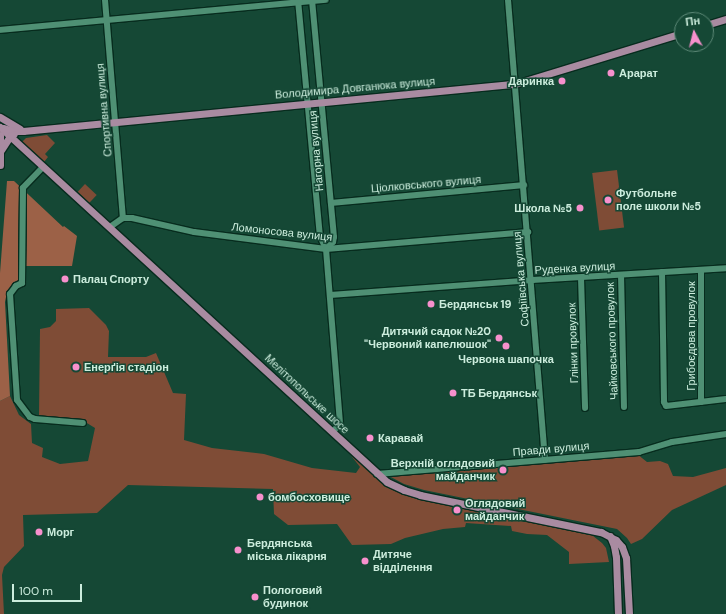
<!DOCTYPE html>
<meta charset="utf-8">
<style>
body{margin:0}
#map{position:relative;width:726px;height:614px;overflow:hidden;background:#154835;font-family:"DM Sans",sans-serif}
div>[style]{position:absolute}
.green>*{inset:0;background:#7f4c36;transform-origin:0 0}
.forest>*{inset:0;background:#9c6147}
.roads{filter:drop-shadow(1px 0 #072c1e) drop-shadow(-1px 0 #072c1e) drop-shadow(0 1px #072c1e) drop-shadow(0 -1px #072c1e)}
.minor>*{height:6px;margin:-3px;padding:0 3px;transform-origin:3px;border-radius:3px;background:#4f9074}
.major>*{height:7px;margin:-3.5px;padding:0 3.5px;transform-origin:3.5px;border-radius:3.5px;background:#a98ba1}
.dots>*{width:11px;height:11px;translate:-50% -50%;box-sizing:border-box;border:2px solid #154835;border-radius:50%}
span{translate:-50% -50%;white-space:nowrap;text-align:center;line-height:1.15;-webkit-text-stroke:3px #154835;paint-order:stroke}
.poi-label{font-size:11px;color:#cceddd;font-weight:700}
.left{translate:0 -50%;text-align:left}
.right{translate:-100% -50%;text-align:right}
.street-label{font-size:11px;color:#cceddd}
.north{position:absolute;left:674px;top:12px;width:40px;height:40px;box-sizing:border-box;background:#154835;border:1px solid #5e8a78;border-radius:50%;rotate:353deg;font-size:11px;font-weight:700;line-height:16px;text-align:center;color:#cceddd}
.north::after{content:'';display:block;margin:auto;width:14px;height:18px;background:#f790cd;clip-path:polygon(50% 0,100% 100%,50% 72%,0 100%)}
.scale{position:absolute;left:12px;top:584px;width:70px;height:18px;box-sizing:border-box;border:2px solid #cceddd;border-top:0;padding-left:5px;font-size:12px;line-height:14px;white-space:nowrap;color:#cceddd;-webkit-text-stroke:3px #154835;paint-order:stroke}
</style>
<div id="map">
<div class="green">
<div style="clip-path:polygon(47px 135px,55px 143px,45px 154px,48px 157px,44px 162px,22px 142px,26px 138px)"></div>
<div style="left:617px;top:170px;width:58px;height:25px;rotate:83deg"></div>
<div style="left:85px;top:184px;width:16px;height:11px;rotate:43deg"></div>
<div style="clip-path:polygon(89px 308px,106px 325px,109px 331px,108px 357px,146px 357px,156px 353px,173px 393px,186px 394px,184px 440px,212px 448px,264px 454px,312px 468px,356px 473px,360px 467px,349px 453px,382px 483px,404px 494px,588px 532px,602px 543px,606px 548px,609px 562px,569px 564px,569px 552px,547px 535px,527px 534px,512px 531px,511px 526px,466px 523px,465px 527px,443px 529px,405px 538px,391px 544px,352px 545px,337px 524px,288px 525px,274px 514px,273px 489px,128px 485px,97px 513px,23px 515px,24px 546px,4px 567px,2px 575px,4px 614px,0 614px,0 401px,10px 396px,19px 415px,31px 424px,32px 443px,43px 448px,42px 457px,60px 464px,88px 461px,95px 428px,82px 420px,39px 416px,40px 329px,50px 327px,56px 321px,56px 309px)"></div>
<div style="clip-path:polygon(637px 454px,647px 462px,660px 461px,668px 464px,673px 476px,693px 477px,726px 468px,726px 485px,672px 510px,642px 539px,631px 544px,627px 538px,617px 529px,424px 490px,404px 484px,389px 476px)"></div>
</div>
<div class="forest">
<div style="clip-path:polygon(7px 181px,14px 181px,63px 227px,64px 226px,77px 236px,72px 266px,19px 266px,19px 283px,7px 292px,5px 302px,10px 396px,0 401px,0 273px)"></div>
</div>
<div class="roads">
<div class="minor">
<div style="left:105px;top:0;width:219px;rotate:85.3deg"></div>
<div style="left:298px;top:0;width:237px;rotate:84.7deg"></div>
<div style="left:320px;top:236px;width:14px;rotate:65deg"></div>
<div style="left:326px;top:249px;width:175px;rotate:85.4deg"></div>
<div style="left:340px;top:423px;width:11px;rotate:128deg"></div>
<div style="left:312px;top:0;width:238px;rotate:84.7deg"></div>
<div style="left:334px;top:237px;width:5px;rotate:101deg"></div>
<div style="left:333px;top:242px;width:10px;rotate:135deg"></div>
<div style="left:508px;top:0;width:461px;rotate:85.4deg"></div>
<div style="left:0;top:30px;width:327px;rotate:-5.3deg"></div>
<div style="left:43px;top:167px;width:29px;rotate:134deg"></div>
<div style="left:23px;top:188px;width:95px;rotate:90.6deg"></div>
<div style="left:22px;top:283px;width:7px;rotate:153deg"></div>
<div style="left:16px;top:286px;width:10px;rotate:127deg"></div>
<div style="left:10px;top:294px;width:106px;rotate:86.2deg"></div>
<div style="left:17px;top:400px;width:21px;rotate:53deg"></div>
<div style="left:30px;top:417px;width:5px;rotate:22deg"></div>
<div style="left:35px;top:419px;width:48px;rotate:4.8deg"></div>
<div style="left:331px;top:203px;width:194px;rotate:-5.3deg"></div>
<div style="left:110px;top:227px;width:16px;rotate:-35deg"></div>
<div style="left:123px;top:218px;width:9px"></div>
<div style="left:132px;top:218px;width:64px;rotate:12.7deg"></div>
<div style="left:194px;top:232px;width:133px;rotate:7.3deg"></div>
<div style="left:326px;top:249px;width:203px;rotate:-4.8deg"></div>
<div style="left:701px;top:270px;width:132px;rotate:90deg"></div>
<div style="left:662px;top:272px;width:130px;rotate:89.1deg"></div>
<div style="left:664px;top:402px;width:4px;rotate:63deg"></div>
<div style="left:666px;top:406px;width:60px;rotate:-6.7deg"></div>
<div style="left:621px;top:275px;width:132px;rotate:88.7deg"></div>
<div style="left:581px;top:278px;width:130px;rotate:88.2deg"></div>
<div style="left:330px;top:295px;width:203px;rotate:-4.2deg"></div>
<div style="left:532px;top:280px;width:194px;rotate:-3.5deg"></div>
<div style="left:377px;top:474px;width:263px;rotate:-4.8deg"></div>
<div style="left:639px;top:452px;width:34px;rotate:-17deg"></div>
<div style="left:672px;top:442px;width:55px;rotate:-8.4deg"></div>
</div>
<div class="major">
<div style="left:706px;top:25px;width:21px;rotate:-17deg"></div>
<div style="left:0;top:117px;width:23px;rotate:31deg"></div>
<div style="left:0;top:127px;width:525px;rotate:42.53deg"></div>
<div style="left:387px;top:482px;width:19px;rotate:25deg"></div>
<div style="left:404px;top:490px;width:17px;rotate:17deg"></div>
<div style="left:420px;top:495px;width:185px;rotate:11.6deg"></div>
<div style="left:601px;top:532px;width:17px;rotate:28deg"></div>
<div style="left:616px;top:540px;width:9px;rotate:49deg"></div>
<div style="left:622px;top:547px;width:12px;rotate:70deg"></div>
<div style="left:626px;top:558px;width:56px;rotate:86.9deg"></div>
<div style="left:3px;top:128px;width:11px;rotate:15deg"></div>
<div style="left:14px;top:131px;width:9px"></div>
<div style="left:23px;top:131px;width:494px;rotate:-5.5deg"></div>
<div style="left:515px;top:84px;width:175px;rotate:-17deg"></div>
<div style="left:0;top:135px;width:30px;rotate:90deg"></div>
<div style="left:1px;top:150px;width:17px;rotate:-57deg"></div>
<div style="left:10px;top:136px;width:4px;rotate:-27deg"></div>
<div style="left:610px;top:536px;width:11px;rotate:68deg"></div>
<div style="left:614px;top:546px;width:11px;rotate:80deg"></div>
<div style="left:616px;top:557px;width:57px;rotate:88deg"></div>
</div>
</div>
<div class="dots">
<div style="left:611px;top:73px;background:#f790cd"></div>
<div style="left:562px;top:81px;background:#f790cd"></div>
<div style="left:608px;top:200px;background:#f790cd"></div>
<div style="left:580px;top:208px;background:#f790cd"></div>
<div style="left:65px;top:279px;background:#f790cd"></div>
<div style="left:431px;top:304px;background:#f790cd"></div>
<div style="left:499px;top:338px;background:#f790cd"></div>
<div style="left:506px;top:346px;background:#f790cd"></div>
<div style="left:76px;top:367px;background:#f790cd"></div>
<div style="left:453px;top:393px;background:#f790cd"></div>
<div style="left:370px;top:438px;background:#f790cd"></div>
<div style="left:503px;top:470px;background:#f790cd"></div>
<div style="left:260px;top:497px;background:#f790cd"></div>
<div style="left:457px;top:510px;background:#f790cd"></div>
<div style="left:39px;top:532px;background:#f790cd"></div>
<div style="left:238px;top:550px;background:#f790cd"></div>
<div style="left:365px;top:561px;background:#f790cd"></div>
<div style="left:255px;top:597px;background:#f790cd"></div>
</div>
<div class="poi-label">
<span class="left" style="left:619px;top:73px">Арарат</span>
<span class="right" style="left:554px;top:81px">Даринка</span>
<span class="left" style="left:616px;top:200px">Футбольне<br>поле школи №5</span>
<span class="right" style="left:572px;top:208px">Школа №5</span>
<span class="left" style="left:73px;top:279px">Палац Спорту</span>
<span class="left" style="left:439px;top:304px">Бердянськ 19</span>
<span class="right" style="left:491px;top:338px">Дитячий садок №20<br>"Червоний капелюшок"</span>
<span style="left:506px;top:359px">Червона шапочка</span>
<span class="left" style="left:84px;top:367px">Енерґія стадіон</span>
<span class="left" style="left:461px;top:393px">ТБ Бердянськ</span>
<span class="left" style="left:378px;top:438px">Каравай</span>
<span class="right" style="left:495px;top:470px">Верхнiй оглядовий<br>майданчик</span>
<span class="left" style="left:268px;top:497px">бомбосховище</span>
<span class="left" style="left:465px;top:510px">Оглядовий<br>майданчик</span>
<span class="left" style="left:47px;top:532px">Морг</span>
<span class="left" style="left:247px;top:550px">Бердянська<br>міська лікарня</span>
<span class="left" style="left:373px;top:561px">Дитяче<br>відділення</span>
<span class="left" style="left:263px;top:597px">Пологовий<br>будинок</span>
</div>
<div class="street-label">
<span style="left:355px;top:88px;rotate:-5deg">Володимира Довганюка вулиця</span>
<span style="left:104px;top:110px;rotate:-95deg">Спортивна вулиця</span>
<span style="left:316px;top:151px;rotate:-95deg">Нагорна вулиця</span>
<span style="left:426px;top:184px;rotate:-5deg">Ціолковського вулиця</span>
<span style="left:282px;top:232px;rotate:6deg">Ломоносова вулиця</span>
<span style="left:575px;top:268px;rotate:-3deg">Руденка вулиця</span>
<span style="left:521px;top:279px;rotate:-95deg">Софіївська вулиця</span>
<span style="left:691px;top:336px;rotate:-90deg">Грибоєдова провулок</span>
<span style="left:612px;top:341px;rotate:-92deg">Чайковського провулок</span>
<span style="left:573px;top:343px;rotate:-92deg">Глінки провулок</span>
<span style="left:307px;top:394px;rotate:43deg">Мелітопольське шосе</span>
<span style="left:551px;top:449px;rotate:-5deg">Правди вулиця</span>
</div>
<div class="north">Пн</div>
<div class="scale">100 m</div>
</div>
